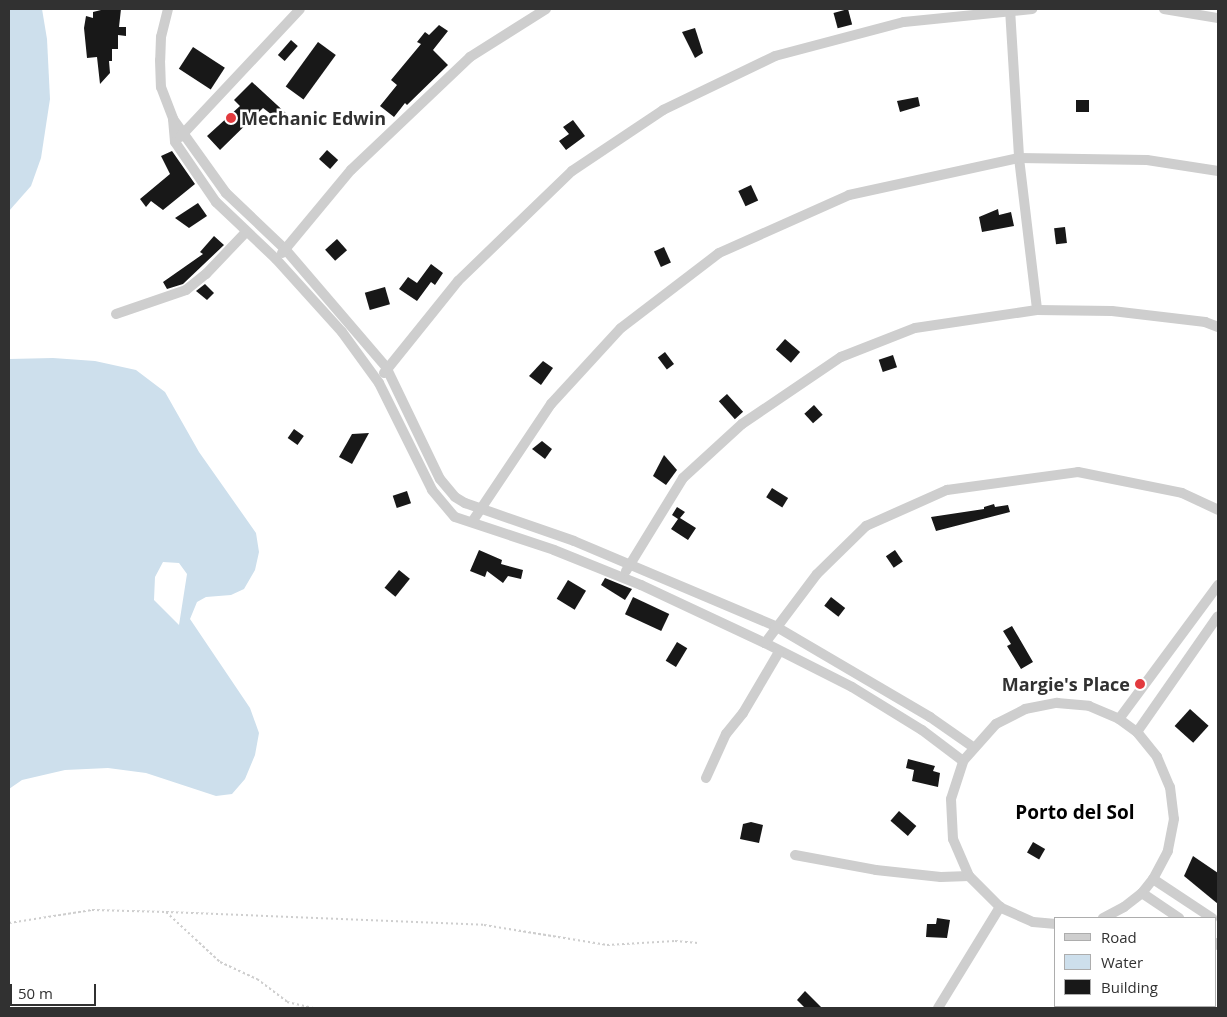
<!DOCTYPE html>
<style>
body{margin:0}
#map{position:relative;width:1227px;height:1017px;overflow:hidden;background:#fff;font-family:"Open Sans",sans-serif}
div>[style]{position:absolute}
.water>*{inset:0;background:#cddfec}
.building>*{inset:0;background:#181818;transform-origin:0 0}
.path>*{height:2px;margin-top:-1px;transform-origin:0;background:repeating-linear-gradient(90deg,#cecece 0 2.5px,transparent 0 5px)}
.minor>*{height:10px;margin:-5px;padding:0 5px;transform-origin:5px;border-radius:5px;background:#cecece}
.dots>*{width:14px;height:14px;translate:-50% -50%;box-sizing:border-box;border:2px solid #fff;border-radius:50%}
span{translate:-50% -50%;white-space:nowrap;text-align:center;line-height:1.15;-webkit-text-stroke:5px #fff;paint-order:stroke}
.poi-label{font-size:18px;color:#313131;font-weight:700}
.left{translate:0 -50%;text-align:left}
.right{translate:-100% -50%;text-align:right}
.neighbourhood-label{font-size:19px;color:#000;font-weight:700}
.frame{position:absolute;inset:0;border:10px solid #313131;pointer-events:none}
.legend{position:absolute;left:1054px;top:917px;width:162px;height:90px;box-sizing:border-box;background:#fff;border:1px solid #adadad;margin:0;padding:6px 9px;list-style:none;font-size:15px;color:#313131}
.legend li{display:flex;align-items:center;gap:10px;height:25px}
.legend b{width:25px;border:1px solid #adadad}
.scale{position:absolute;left:10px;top:984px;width:86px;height:22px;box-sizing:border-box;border:2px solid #313131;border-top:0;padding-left:6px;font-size:15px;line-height:18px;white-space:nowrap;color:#313131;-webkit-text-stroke:4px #fff;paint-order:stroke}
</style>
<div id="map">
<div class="water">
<div style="clip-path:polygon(9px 9px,42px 9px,47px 39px,50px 99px,41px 158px,31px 186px,9px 211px)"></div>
<div style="clip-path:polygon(evenodd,53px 358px,95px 361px,136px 370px,165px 392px,199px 452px,256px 533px,259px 552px,255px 570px,244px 589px,231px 595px,206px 597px,197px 602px,190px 619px,250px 708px,259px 733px,255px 755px,245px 779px,232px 794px,216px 796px,146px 773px,108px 768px,65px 770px,22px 780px,9px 789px,9px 359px,53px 358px,163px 562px,179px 563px,187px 574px,179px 625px,154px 600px,155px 577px,163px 562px)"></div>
</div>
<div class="building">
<div style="clip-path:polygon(105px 9px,121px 9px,119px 27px,126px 27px,126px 36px,118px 35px,118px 49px,112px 49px,112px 61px,109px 61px,110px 73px,100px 84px,97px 57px,87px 58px,84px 28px,86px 16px,93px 18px,93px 12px)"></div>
<div style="left:848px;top:9px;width:16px;height:15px;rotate:75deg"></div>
<div style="clip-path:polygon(439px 25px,448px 31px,433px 50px,448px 65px,407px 105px,405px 103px,394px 117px,380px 106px,397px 85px,391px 80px,421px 44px,417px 42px,425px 32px,429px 35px)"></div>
<div style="clip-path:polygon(695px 28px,703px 53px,695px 58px,682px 32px)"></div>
<div style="left:291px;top:40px;width:9px;height:20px;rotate:41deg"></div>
<div style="left:318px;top:42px;width:22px;height:55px;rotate:36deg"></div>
<div style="left:193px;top:47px;width:38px;height:26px;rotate:33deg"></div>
<div style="clip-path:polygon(252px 82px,290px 117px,284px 124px,263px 108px,220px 150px,207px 136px,240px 106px,234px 100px)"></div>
<div style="clip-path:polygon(918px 97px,920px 106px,900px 112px,897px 101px)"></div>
<div style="left:1076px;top:100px;width:13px;height:12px"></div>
<div style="clip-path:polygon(573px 120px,585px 136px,566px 150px,559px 141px,569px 134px,563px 127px)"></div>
<div style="left:327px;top:150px;width:15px;height:12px;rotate:42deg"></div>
<div style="clip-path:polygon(172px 151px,195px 184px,163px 210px,151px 201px,146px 207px,140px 199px,170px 174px,161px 156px)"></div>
<div style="left:751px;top:185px;width:17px;height:14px;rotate:65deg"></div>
<div style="clip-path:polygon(198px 203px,207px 216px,189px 228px,175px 218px)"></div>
<div style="clip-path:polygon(998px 209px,999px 215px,1011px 212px,1014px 226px,982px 232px,979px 217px)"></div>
<div style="left:1065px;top:227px;width:16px;height:11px;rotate:83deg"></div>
<div style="clip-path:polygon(214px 236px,224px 245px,183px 284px,167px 289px,163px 282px,203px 254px,200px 252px)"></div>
<div style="left:337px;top:239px;width:15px;height:16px;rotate:48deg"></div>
<div style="left:664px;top:247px;width:17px;height:11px;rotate:66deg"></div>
<div style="clip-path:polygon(431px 264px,443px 273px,435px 285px,431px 282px,417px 301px,399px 289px,408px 277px,417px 283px)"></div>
<div style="clip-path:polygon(205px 284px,214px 293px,207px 300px,196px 291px)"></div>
<div style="left:385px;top:287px;width:18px;height:21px;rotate:74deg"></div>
<div style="left:785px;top:339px;width:20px;height:14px;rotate:41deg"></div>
<div style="left:665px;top:352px;width:15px;height:9px;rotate:53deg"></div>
<div style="left:893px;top:355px;width:13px;height:15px;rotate:72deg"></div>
<div style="clip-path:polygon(543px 361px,553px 368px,541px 385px,529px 376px)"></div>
<div style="left:727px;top:394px;width:24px;height:11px;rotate:48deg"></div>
<div style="left:814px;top:405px;width:13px;height:13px;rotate:48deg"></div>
<div style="left:294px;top:429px;width:12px;height:11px;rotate:35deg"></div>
<div style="clip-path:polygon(369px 433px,352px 464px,339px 457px,352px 434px)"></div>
<div style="clip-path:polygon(542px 441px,552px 449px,545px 459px,532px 449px)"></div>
<div style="clip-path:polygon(664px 455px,677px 470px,666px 485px,653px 476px)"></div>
<div style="left:772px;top:488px;width:19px;height:11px;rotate:32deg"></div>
<div style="left:407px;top:491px;width:13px;height:15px;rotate:72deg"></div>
<div style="clip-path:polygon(994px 504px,995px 507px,1008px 505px,1010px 512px,936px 531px,931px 517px,984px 509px,984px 507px)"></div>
<div style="clip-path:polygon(677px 507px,685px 512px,680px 518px,696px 528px,688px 540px,671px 529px,678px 519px,672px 515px)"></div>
<div style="clip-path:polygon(479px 550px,502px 560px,501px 564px,523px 570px,521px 579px,508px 576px,503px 583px,487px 571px,485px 577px,470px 571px)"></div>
<div style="left:895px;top:550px;width:14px;height:11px;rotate:56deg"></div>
<div style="left:399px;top:570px;width:14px;height:23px;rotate:39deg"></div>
<div style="clip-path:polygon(605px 578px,632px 589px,625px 600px,601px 585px)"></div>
<div style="left:568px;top:580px;width:21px;height:22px;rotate:31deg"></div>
<div style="left:633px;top:597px;width:40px;height:19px;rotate:25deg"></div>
<div style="left:831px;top:597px;width:18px;height:11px;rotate:38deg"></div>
<div style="clip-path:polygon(1012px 626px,1033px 662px,1021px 669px,1007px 646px,1011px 644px,1003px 631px)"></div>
<div style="left:677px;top:642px;width:12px;height:22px;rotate:31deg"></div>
<div style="left:1190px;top:709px;width:25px;height:23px;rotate:42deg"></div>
<div style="clip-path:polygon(908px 759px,935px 766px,933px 771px,940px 773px,938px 787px,912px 781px,914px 770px,906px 768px)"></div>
<div style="left:899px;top:811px;width:23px;height:13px;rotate:41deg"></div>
<div style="clip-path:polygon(751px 822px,763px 825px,759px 843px,740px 839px,743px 824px)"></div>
<div style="left:1033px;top:842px;width:14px;height:12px;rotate:30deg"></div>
<div style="clip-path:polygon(1193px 856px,1218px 873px,1218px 904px,1184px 876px)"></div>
<div style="clip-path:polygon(937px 918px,950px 920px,947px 938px,926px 937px,927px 924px,936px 924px)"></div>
<div style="clip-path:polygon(805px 991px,822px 1008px,805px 1008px,797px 1000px)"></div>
</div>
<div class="path">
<div style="left:166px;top:912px;width:74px;rotate:42.8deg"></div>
<div style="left:220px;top:962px;width:41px;rotate:24.7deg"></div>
<div style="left:257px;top:979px;width:38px;rotate:37deg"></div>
<div style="left:287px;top:1002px;width:28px;rotate:13deg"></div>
<div style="left:9px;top:923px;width:84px;rotate:-8.9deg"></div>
<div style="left:92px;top:910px;width:74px;rotate:1.5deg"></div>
<div style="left:166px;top:912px;width:318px;rotate:2.3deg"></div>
<div style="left:484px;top:925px;width:125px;rotate:9.2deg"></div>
<div style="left:607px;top:945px;width:68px;rotate:-3.4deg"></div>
<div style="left:675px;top:941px;width:23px;rotate:5deg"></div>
</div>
<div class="minor">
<div style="left:168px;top:9px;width:29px;rotate:104deg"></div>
<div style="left:161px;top:37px;width:23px;rotate:92deg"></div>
<div style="left:160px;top:60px;width:27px;rotate:88deg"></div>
<div style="left:161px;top:87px;width:34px;rotate:69deg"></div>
<div style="left:173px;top:119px;width:91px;rotate:54.4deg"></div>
<div style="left:226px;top:193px;width:81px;rotate:43.5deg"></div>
<div style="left:285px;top:249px;width:155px;rotate:49.4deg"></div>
<div style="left:386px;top:367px;width:124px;rotate:64.3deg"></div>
<div style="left:440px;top:479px;width:23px;rotate:50deg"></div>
<div style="left:455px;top:497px;width:12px;rotate:31deg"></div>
<div style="left:465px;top:503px;width:115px;rotate:19.2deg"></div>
<div style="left:574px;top:541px;width:218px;rotate:22.9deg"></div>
<div style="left:775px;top:626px;width:180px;rotate:30.4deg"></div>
<div style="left:930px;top:717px;width:52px;rotate:34.9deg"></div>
<div style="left:1010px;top:9px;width:149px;rotate:86.5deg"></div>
<div style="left:1019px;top:158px;width:153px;rotate:83.2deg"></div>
<div style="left:1164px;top:9px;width:55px;rotate:9.5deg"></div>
<div style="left:173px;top:119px;width:23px;rotate:85deg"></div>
<div style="left:175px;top:142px;width:73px;rotate:55.7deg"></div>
<div style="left:216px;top:202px;width:83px;rotate:43.5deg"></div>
<div style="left:276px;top:259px;width:98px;rotate:47.9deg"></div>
<div style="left:342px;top:332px;width:63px;rotate:54deg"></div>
<div style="left:379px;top:383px;width:119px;rotate:63.6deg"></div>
<div style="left:432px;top:490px;width:35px;rotate:50deg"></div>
<div style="left:455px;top:517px;width:104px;rotate:18.4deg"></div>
<div style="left:554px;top:550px;width:94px;rotate:21.9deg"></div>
<div style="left:641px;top:585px;width:137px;rotate:25.1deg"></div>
<div style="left:765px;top:643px;width:97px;rotate:26.8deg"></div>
<div style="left:852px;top:687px;width:82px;rotate:31.6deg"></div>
<div style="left:922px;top:730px;width:51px;rotate:37.1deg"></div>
<div style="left:180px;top:137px;width:175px;rotate:-46.8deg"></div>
<div style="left:282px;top:253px;width:108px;rotate:-50.3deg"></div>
<div style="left:351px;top:170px;width:164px;rotate:-43.5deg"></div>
<div style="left:470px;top:57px;width:90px;rotate:-32.3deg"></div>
<div style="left:116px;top:314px;width:74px;rotate:-18.9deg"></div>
<div style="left:186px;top:290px;width:26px;rotate:-39deg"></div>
<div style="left:206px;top:274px;width:58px;rotate:-46.4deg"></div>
<div style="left:384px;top:373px;width:118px;rotate:-51.2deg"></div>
<div style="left:458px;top:281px;width:158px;rotate:-44deg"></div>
<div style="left:572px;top:171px;width:110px;rotate:-33.8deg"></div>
<div style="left:663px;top:110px;width:124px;rotate:-25.7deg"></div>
<div style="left:775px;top:56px;width:133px;rotate:-14.8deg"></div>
<div style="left:904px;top:22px;width:129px;rotate:-5.8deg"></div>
<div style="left:472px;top:522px;width:142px;rotate:-56.2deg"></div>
<div style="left:551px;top:404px;width:103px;rotate:-47.4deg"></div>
<div style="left:621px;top:328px;width:123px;rotate:-37.4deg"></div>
<div style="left:719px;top:253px;width:142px;rotate:-24deg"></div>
<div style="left:849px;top:195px;width:174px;rotate:-12.3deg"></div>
<div style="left:1019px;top:158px;width:128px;rotate:0.9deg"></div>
<div style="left:1147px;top:160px;width:72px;rotate:8.8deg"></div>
<div style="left:626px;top:571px;width:109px;rotate:-58.5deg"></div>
<div style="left:683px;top:478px;width:80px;rotate:-42.5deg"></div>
<div style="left:742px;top:424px;width:120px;rotate:-34.1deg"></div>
<div style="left:841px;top:357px;width:79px;rotate:-21.4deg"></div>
<div style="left:915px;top:328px;width:123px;rotate:-8.4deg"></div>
<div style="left:1037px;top:310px;width:75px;rotate:0.8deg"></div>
<div style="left:1112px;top:311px;width:94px;rotate:6.7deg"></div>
<div style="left:1205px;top:322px;width:14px;rotate:21deg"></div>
<div style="left:765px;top:643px;width:86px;rotate:-53deg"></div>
<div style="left:817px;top:574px;width:69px;rotate:-44.4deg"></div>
<div style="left:866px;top:526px;width:89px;rotate:-24deg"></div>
<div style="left:947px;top:490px;width:132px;rotate:-7.8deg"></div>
<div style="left:1078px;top:472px;width:106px;rotate:11.4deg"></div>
<div style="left:1182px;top:493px;width:40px;rotate:25deg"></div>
<div style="left:1119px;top:719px;width:167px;rotate:-53.5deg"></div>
<div style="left:1137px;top:732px;width:141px;rotate:-55.1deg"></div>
<div style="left:706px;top:778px;width:48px;rotate:-65.6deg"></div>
<div style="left:726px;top:734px;width:27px;rotate:-51deg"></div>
<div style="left:743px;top:713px;width:71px;rotate:-59.5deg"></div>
<div style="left:795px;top:855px;width:82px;rotate:10.5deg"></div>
<div style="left:876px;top:870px;width:65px;rotate:6.1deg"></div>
<div style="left:941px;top:877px;width:28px;rotate:-2deg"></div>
<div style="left:1153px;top:879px;width:71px;rotate:33.5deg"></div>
<div style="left:1142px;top:893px;width:45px;rotate:34deg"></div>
<div style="left:1056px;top:924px;width:23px;rotate:-175deg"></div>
<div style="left:1033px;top:922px;width:36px;rotate:-156deg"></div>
<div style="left:1000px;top:907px;width:44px;rotate:-135deg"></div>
<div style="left:969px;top:876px;width:40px;rotate:-113.4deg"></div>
<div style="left:953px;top:839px;width:40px;rotate:-92.9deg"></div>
<div style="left:951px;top:799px;width:40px;rotate:-72deg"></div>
<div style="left:963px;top:761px;width:50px;rotate:-48.3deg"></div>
<div style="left:996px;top:724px;width:33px;rotate:-27deg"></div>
<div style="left:1025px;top:709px;width:33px;rotate:-11deg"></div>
<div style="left:1057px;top:703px;width:32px;rotate:5deg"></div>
<div style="left:1089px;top:706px;width:33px;rotate:23deg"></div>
<div style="left:1119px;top:719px;width:22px;rotate:36deg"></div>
<div style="left:1137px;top:732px;width:32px;rotate:51deg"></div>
<div style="left:1157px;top:757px;width:33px;rotate:67deg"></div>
<div style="left:1170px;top:787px;width:32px;rotate:83deg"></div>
<div style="left:1174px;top:819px;width:33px;rotate:101deg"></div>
<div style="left:1168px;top:851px;width:32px;rotate:118deg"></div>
<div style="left:1153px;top:879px;width:18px;rotate:128deg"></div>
<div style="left:1142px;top:893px;width:23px;rotate:142deg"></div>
<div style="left:1124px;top:907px;width:24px;rotate:152deg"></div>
<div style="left:1216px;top:943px;width:3px;rotate:45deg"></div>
<div style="left:938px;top:1008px;width:119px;rotate:-58.5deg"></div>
<div style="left:1077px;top:1008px;width:2px;rotate:-63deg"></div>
</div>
<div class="dots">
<div style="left:231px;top:118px;background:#e23a3e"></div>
<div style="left:1140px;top:684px;background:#e23a3e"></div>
</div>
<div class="poi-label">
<span class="left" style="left:241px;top:118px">Mechanic Edwin</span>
<span class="right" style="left:1130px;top:684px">Margie's Place</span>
</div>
<div class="neighbourhood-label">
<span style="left:1075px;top:813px">Porto del Sol</span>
</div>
<div class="frame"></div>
<ul class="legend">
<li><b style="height:6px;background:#cecece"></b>Road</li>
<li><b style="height:14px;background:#cddfec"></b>Water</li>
<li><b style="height:14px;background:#181818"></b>Building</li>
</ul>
<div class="scale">50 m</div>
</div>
